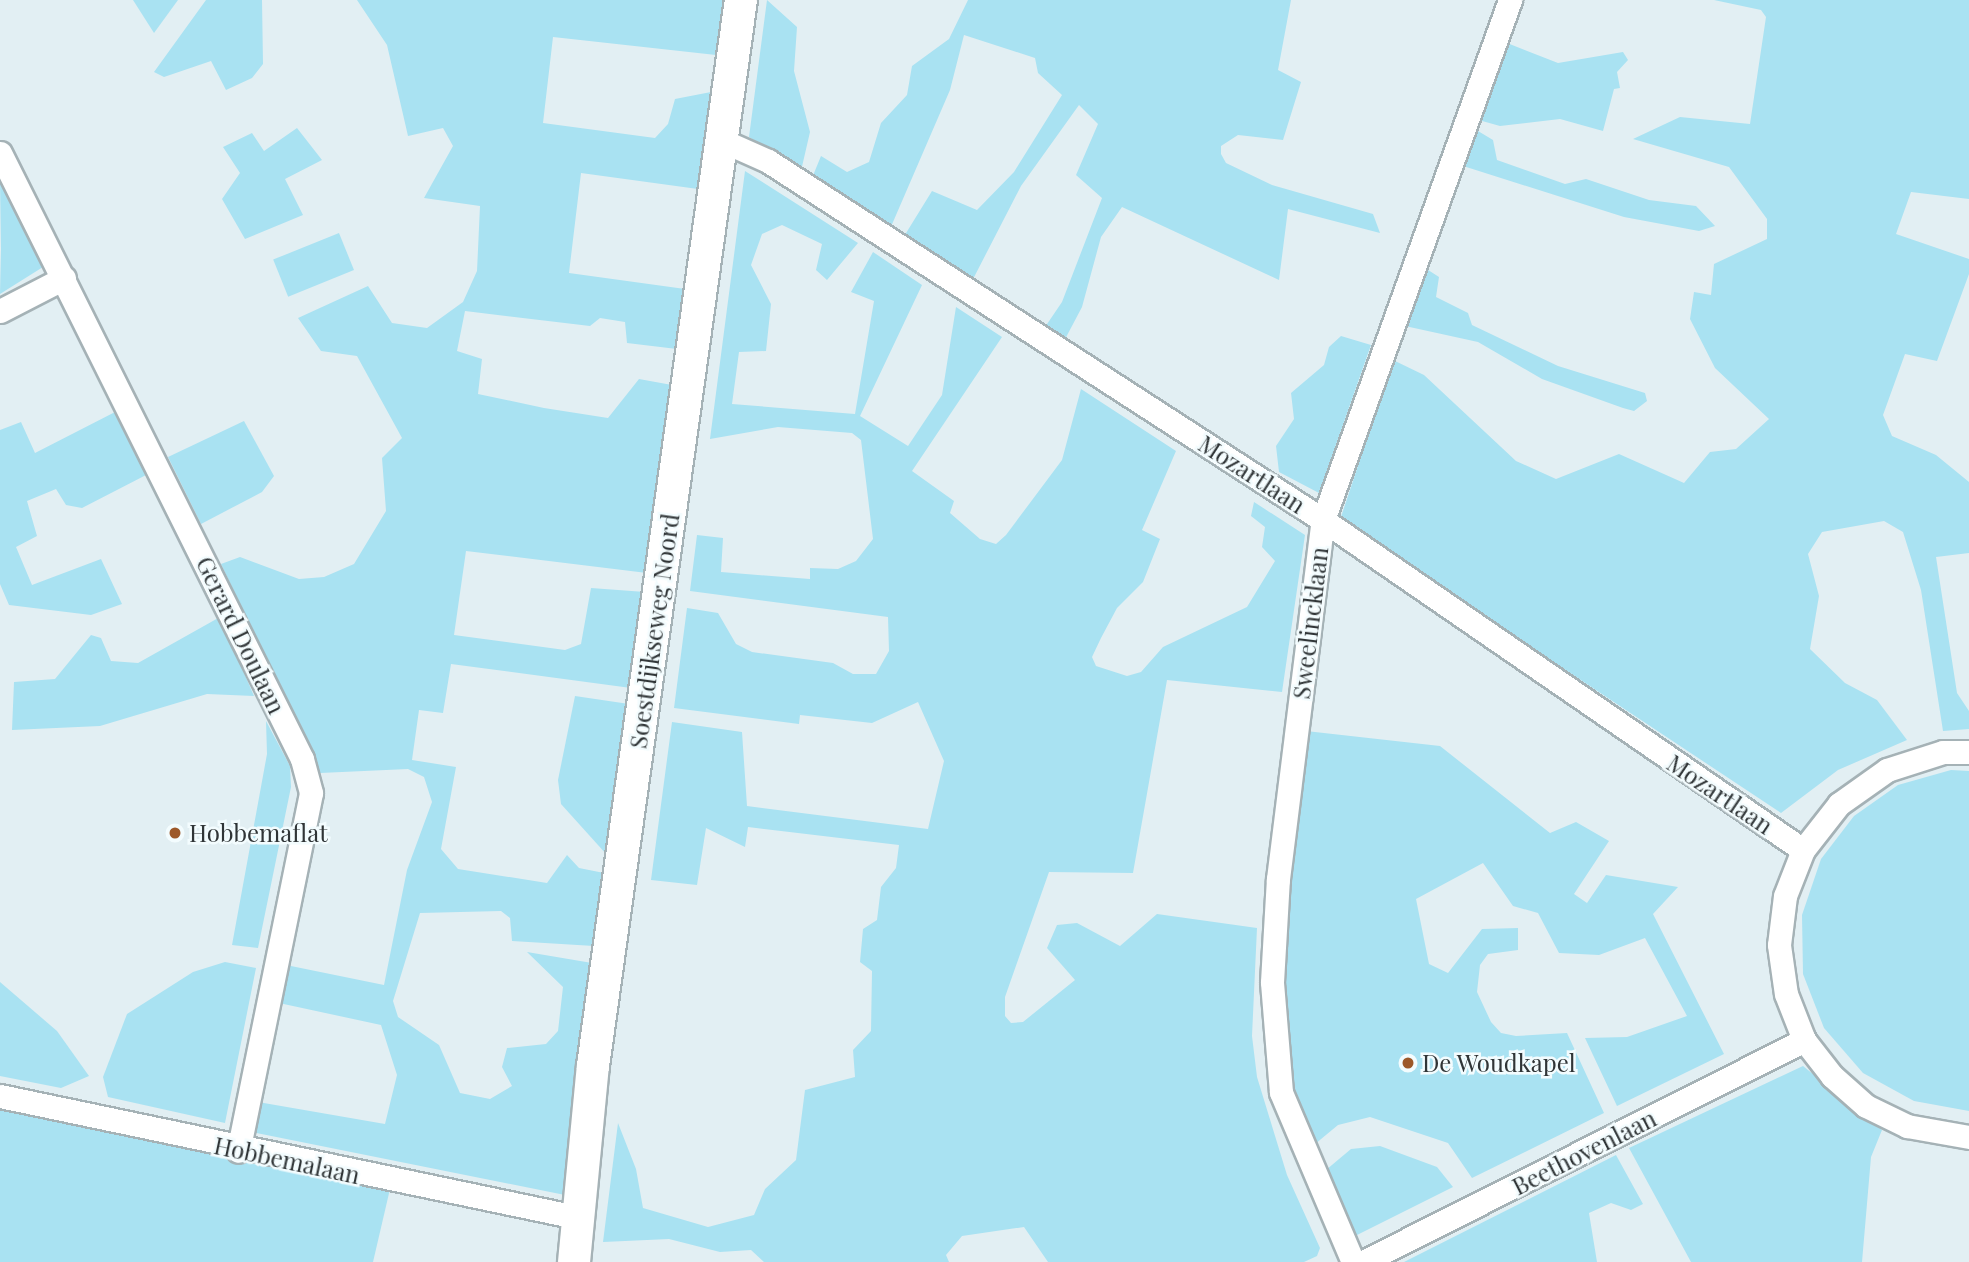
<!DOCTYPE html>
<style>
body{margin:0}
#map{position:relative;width:1969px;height:1262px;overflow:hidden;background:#e2eff3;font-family:"Playfair Display",serif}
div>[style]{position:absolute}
.green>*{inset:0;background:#a9e2f2;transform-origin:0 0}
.roads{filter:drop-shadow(2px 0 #a5b2b6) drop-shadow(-2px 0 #a5b2b6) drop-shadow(0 2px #a5b2b6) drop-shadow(0 -2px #a5b2b6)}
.street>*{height:23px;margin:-11.5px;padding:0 11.5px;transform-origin:11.5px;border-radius:11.5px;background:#fff}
.secondary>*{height:32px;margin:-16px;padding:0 16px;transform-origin:16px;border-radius:16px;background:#fff}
.dots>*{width:19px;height:19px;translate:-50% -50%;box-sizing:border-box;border:4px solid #f3fcfe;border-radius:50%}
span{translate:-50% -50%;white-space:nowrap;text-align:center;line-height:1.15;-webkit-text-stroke:5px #f3fcfe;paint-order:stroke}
.street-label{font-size:24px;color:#303537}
.poi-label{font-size:24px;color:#303537}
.left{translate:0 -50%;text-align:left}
</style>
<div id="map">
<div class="green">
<div style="clip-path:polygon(133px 0,178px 0,154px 33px)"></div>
<div style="clip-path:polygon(206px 0,262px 0,263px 64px,252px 78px,226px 90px,211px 61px,164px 77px,154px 72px)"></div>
<div style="clip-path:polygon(357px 0,723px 0,716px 55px,553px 37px,543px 123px,655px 138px,668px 124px,675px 99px,711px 92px,698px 189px,581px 173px,569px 273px,685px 289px,677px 349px,627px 343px,625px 322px,600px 318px,590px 326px,465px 311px,457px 351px,482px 359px,478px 394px,544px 408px,608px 418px,639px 379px,672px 385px,647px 573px,466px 551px,454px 635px,565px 650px,581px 644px,591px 588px,645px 592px,631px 688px,451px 664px,443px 713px,419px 710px,412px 760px,456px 767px,441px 849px,458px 869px,547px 883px,567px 855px,579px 868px,604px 873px,594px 946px,512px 941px,510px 918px,501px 911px,420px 913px,393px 1001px,398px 1017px,439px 1045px,460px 1093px,490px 1099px,512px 1086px,502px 1067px,507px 1048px,546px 1044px,558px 1031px,563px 987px,527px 952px,592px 963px,565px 1195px,251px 1132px,258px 1102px,385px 1124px,397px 1075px,381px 1025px,279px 1003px,286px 965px,384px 985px,407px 870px,432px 802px,424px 777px,408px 769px,320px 773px,221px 564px,240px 557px,299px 579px,324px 577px,354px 564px,386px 511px,382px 458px,402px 438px,357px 356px,321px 351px,298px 318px,368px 286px,392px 323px,427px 328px,463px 302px,477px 271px,480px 206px,424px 198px,453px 146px,443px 128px,408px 136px,387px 45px)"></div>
<div style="clip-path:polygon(767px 0,797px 27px,794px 71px,810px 132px,801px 171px,749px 137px)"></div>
<div style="clip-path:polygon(968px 0,1291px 0,1278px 70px,1301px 82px,1283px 140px,1238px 135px,1221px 146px,1221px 154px,1226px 163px,1272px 185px,1373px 214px,1380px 233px,1288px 209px,1279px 280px,1122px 207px,1101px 237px,1082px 307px,1063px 343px,1043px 330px,1062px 302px,1102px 198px,1076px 175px,1098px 124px,1079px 105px,1021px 186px,971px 283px,903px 238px,932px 191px,977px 210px,1014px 172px,1062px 95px,1038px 73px,1035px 58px,964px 35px,950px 90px,890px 229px,812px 178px,821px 156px,847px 172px,869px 162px,881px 123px,907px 95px,912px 66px,949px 39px)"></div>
<div style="clip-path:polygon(1714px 0,1969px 0,1969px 199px,1911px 192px,1896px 234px,1969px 259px,1969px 274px,1937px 361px,1905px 354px,1883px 415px,1892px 436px,1936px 455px,1969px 482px,1969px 553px,1936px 557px,1957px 693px,1969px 711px,1969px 729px,1943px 731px,1921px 590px,1903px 532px,1884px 521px,1822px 532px,1808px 554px,1819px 596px,1810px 649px,1845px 683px,1877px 700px,1907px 740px,1838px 770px,1781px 813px,1340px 520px,1393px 360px,1424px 375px,1516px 461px,1556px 479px,1619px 454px,1684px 483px,1710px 452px,1736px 449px,1769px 419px,1715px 368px,1690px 319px,1694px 292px,1711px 295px,1714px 264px,1767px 239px,1767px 219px,1729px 167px,1633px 139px,1680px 117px,1750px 124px,1766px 17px,1761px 10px)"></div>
<div style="clip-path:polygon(1502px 41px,1558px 63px,1623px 52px,1628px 60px,1617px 72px,1620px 88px,1614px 89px,1603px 131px,1560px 119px,1500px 126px,1475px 119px)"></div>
<div style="clip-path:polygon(297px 128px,322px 160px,285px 179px,303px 215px,245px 239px,222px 199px,240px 173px,223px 147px,252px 133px,264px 151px)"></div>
<div style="clip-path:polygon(1473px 128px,1493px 140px,1497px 160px,1565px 184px,1586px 179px,1649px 200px,1696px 206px,1715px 226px,1699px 231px,1624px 217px,1460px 165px)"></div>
<div style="clip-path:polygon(745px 171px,858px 243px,827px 280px,816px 270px,822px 244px,782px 225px,762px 234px,751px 265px,771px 304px,766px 351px,739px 352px,732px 404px,855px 414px,874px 301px,851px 292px,873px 252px,922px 285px,860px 416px,908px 446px,942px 395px,956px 307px,1002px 337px,912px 471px,954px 501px,950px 513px,980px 539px,996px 544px,1006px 535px,1062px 460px,1081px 389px,1176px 451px,1142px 530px,1160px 539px,1143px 582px,1117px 608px,1101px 638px,1092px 657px,1096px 666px,1127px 676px,1141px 672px,1163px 647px,1247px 607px,1275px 561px,1262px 547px,1265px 527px,1251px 516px,1254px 502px,1305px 535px,1282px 692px,1167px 680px,1133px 873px,1049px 872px,1005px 997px,1005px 1016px,1011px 1023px,1023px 1022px,1075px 980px,1047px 948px,1057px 925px,1077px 923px,1120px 946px,1157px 914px,1257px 928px,1252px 1036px,1257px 1077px,1287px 1175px,1320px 1248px,1317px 1256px,1304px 1262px,1048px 1262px,1024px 1227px,962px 1236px,946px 1255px,949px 1262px,764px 1262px,751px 1250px,720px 1252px,669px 1239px,603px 1242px,618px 1123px,636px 1169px,643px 1208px,708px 1227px,754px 1215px,765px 1189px,796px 1160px,805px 1090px,855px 1077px,853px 1050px,871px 1031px,872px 971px,860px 962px,863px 929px,877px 920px,881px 887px,896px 868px,899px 845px,748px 827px,745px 847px,706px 828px,697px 885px,651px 880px,672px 722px,742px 732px,747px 806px,928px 829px,944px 761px,918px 702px,872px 723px,800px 715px,799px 724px,674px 708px,687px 608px,718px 613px,736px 644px,752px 652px,833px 663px,853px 674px,876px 674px,889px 651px,888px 617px,690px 591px,697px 535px,723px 538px,721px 572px,810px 579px,810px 568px,838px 569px,856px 561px,873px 539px,861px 440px,852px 433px,778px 427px,710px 439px)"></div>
<div style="clip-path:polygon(0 180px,43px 267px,0 294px,1px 249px)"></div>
<div style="left:339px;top:233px;width:40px;height:71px;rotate:68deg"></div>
<div style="clip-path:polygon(1425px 268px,1439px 277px,1436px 297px,1468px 313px,1472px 325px,1558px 366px,1645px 393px,1647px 401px,1634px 411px,1623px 408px,1542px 379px,1478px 342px,1405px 326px)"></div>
<div style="clip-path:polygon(1341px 336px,1371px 345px,1319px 493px,1279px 472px,1276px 446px,1294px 419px,1291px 393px,1324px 365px,1329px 347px)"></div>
<div style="clip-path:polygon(117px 411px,148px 474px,82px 508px,66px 505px,56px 489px,27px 501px,37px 536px,16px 547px,32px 585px,101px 559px,122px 604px,91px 615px,9px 605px,0 584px,0 430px,21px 422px,35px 453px)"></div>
<div style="clip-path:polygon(244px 421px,274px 476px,262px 492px,201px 524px,168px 457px)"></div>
<div style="clip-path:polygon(220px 617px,254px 696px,207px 694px,100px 726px,12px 730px,14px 682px,55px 679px,91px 635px,101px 638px,111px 661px,138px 663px)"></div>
<div style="clip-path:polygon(575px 696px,629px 704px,607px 855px,561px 804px,558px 780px)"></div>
<div style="clip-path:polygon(266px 721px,290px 766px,291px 787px,258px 948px,232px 945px,267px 754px)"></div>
<div style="clip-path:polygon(1306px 731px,1440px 746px,1550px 833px,1576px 822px,1609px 841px,1574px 894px,1587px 903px,1606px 875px,1678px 887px,1653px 914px,1724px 1054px,1617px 1106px,1585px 1038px,1627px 1037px,1687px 1016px,1645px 938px,1599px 955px,1559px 953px,1538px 913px,1513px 906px,1483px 863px,1416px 899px,1429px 964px,1448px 973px,1482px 929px,1518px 928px,1518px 950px,1488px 954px,1480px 965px,1477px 992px,1491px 1022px,1501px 1033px,1516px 1036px,1567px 1033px,1604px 1113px,1472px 1178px,1448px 1143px,1370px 1117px,1338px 1125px,1309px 1149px,1289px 1097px,1281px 934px)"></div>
<div style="clip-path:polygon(1951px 770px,1969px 771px,1969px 1111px,1914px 1101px,1863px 1073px,1824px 1028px,1803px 974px,1802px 915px,1821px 859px,1854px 816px,1898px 785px)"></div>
<div style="clip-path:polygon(225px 962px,256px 968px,225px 1123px,108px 1097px,103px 1077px,127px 1014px,193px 972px)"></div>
<div style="clip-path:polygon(0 982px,57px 1031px,89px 1076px,61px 1088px,0 1076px)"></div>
<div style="clip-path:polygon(1803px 1066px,1882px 1130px,1871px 1157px,1862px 1262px,1691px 1262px,1629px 1148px)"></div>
<div style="clip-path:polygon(0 1106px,390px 1189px,373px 1262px,0 1262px)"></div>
<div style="clip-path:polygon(1380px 1146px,1437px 1167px,1453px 1187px,1349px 1239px,1320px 1175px,1351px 1149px)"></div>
<div style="clip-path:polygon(1616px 1155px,1643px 1204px,1631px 1210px,1611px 1203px,1589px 1213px,1597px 1262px,1404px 1262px)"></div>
</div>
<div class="roads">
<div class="street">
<div style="left:723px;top:141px;width:49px;rotate:24deg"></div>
<div style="left:768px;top:161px;width:661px;rotate:32.9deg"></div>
<div style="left:1323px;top:520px;width:582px;rotate:34.51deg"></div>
<div style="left:0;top:153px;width:677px;rotate:63.51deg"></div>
<div style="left:302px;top:759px;width:35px;rotate:75deg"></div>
<div style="left:311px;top:793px;width:365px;rotate:101.5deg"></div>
<div style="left:0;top:311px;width:72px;rotate:-27.3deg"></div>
<div style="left:1969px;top:752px;width:26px;rotate:180deg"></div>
<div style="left:1943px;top:752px;width:59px;rotate:162.2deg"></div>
<div style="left:1887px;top:770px;width:59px;rotate:144.7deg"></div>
<div style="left:1839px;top:804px;width:58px;rotate:128deg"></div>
<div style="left:1803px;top:850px;width:49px;rotate:111.4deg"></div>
<div style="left:1785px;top:896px;width:49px;rotate:97deg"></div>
<div style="left:1779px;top:945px;width:49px;rotate:81.9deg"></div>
<div style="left:1786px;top:994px;width:49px;rotate:68.6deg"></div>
<div style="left:1804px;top:1040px;width:46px;rotate:52.1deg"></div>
<div style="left:1832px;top:1076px;width:45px;rotate:41.4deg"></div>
<div style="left:1866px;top:1106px;width:46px;rotate:26deg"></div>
<div style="left:1907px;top:1126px;width:63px;rotate:10.1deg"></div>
<div style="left:0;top:1096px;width:589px;rotate:11.86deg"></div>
<div style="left:1353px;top:1262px;width:185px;rotate:-113deg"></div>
<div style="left:1281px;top:1092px;width:110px;rotate:-94.7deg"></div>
<div style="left:1272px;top:982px;width:103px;rotate:-86.7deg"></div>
<div style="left:1278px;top:879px;width:362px;rotate:-82.9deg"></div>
<div style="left:1323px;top:520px;width:553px;rotate:-70.22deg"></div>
<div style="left:1363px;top:1262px;width:494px;rotate:-26.7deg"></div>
</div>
<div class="secondary">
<div style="left:574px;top:1262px;width:197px;rotate:-84.5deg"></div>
<div style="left:593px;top:1066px;width:1076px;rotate:-82.1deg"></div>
</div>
</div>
<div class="dots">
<div style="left:175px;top:833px;background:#9c5829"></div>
<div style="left:1408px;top:1063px;background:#9c5829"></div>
</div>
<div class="street-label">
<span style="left:1252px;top:474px;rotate:33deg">Mozartlaan</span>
<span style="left:1310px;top:623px;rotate:-83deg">Sweelincklaan</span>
<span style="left:654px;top:631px;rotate:-82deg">Soestdijkseweg Noord</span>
<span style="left:241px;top:635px;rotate:64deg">Gerard Doulaan</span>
<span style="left:1720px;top:794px;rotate:34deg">Mozartlaan</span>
<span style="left:1584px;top:1152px;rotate:-27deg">Beethovenlaan</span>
<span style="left:287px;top:1160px;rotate:12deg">Hobbemalaan</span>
</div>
<div class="poi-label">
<span class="left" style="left:189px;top:833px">Hobbemaflat</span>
<span class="left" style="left:1422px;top:1063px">De Woudkapel</span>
</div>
</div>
